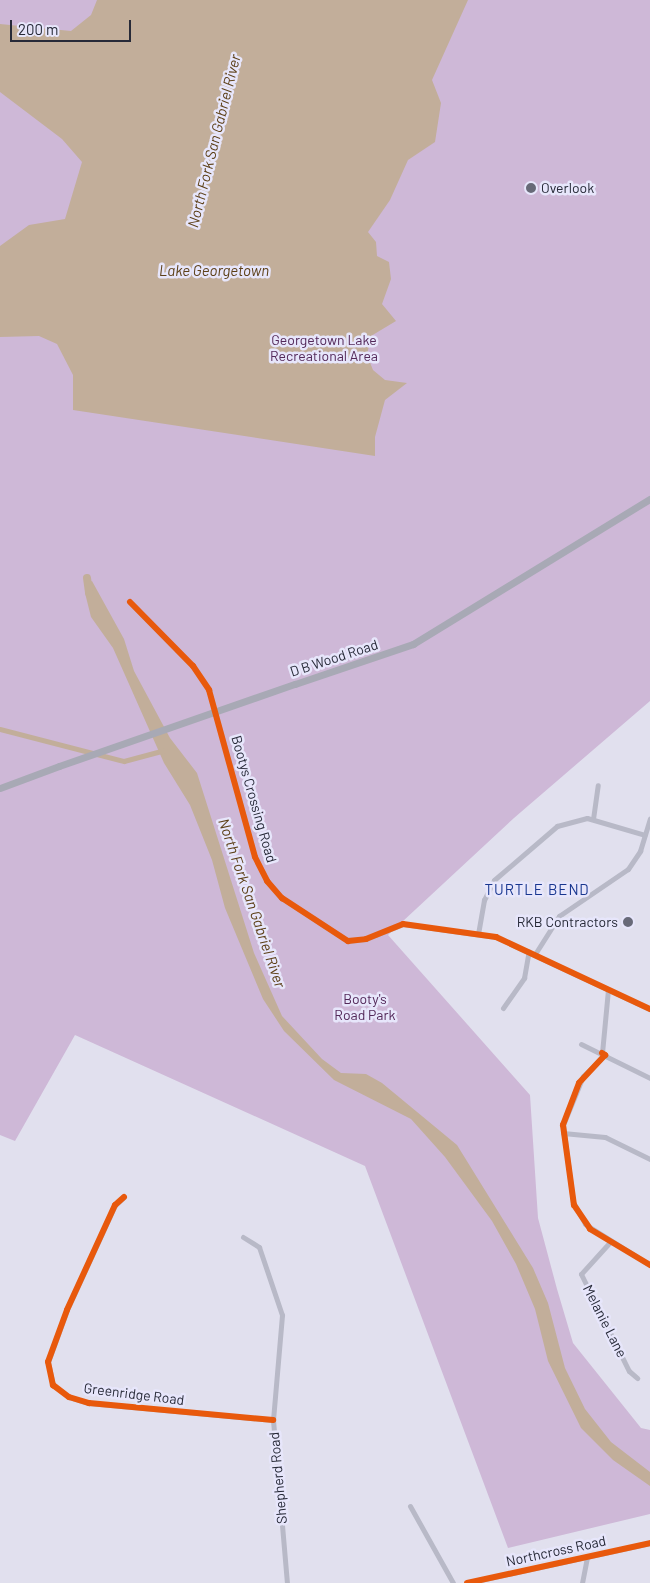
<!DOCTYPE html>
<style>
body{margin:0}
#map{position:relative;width:650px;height:1583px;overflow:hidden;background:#e1e0ee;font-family:Barlow,sans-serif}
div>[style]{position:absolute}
.green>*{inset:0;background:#ceb8d7}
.water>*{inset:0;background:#c2ae9a}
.canal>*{height:4.5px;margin:-2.25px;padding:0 2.25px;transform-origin:2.25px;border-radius:2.25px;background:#c2ae9a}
.river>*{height:8px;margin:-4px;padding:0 4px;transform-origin:4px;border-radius:4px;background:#c2ae9a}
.minor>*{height:5px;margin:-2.5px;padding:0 2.5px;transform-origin:2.5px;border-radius:2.5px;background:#b8b9c7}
.major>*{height:7px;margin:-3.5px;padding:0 3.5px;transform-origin:3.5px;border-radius:3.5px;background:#a8a9b5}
.major-bridge>*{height:7px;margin:-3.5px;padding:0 3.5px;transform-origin:3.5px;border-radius:3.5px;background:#a8a9b5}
.cycleway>*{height:6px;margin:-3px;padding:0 3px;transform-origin:3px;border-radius:3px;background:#e8590c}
.dots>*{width:14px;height:14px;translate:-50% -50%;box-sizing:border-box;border:2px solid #e7e6fb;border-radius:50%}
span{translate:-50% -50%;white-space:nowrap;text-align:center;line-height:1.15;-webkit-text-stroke:5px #e7e6fb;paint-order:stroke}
.poi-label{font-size:14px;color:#272a38}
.left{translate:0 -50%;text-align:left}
.right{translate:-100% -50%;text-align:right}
.park-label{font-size:14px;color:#532859}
.street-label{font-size:14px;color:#272a38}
.water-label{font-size:15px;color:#5d4018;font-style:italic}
.neighbourhood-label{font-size:15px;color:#18368f;letter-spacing:1px}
.scale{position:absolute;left:10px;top:20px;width:121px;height:22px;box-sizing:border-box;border:2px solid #272a38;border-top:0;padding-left:6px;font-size:15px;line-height:18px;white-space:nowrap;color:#272a38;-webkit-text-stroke:4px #e7e6fb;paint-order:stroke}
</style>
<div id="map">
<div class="green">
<div style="clip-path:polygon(0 0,650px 0,650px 701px,514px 818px,388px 935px,530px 1095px,538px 1218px,557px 1289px,573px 1343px,641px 1428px,650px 1430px,650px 1514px,508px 1548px,365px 1166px,75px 1035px,15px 1141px,0 1135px)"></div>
</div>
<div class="water">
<div style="clip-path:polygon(97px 0,468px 0,432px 80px,441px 103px,435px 142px,408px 160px,390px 200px,368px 232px,376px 242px,377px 256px,389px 262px,391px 279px,382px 304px,396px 321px,371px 336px,367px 355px,373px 370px,385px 380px,407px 383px,385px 400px,375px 437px,375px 456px,73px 410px,73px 375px,57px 344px,39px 336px,0 337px,0 246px,29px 225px,65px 219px,82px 162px,62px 139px,0 92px,0 24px,71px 31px,91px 15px)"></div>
<div style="clip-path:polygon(92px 581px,124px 639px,134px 671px,170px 738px,197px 773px,254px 953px,282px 1016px,322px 1059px,341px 1073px,366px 1074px,382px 1083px,457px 1145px,533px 1268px,548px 1303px,565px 1368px,585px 1409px,611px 1442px,650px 1472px,650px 1486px,613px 1460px,581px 1428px,548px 1361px,535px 1309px,516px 1264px,492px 1221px,445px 1157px,411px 1119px,334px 1080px,284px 1031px,263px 999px,225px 908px,212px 860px,190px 805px,164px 763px,113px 648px,91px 617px,85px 593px,85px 584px)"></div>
</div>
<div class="canal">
<div style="left:0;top:729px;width:128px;rotate:14.5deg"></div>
<div style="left:124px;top:761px;width:42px;rotate:-15deg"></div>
</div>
<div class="river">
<div style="left:87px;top:578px;width:15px;rotate:82deg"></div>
</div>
<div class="minor">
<div style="left:130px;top:602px;width:90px;rotate:45.5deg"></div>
<div style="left:193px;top:666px;width:29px;rotate:56deg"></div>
<div style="left:209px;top:690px;width:173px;rotate:74.6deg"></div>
<div style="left:255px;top:857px;width:27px;rotate:63deg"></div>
<div style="left:267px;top:881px;width:23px;rotate:49deg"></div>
<div style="left:282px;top:898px;width:79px;rotate:33.1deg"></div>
<div style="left:348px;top:941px;width:18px;rotate:-6deg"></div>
<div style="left:366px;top:939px;width:40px;rotate:-22deg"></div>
<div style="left:403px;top:924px;width:94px;rotate:8deg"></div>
<div style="left:496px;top:937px;width:170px;rotate:25.1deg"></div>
<div style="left:593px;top:819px;width:34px;rotate:-82deg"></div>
<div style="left:478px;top:934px;width:35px;rotate:-80deg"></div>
<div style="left:484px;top:900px;width:22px;rotate:-63deg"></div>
<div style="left:494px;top:880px;width:83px;rotate:-40.6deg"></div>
<div style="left:557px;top:826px;width:31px;rotate:-15deg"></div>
<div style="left:587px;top:818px;width:60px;rotate:16.3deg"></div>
<div style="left:535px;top:954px;width:45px;rotate:-57.7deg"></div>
<div style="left:559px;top:916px;width:83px;rotate:-34.3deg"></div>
<div style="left:628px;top:869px;width:22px;rotate:-56deg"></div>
<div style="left:640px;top:851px;width:34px;rotate:-73deg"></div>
<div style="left:503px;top:1008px;width:37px;rotate:-55deg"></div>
<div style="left:524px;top:978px;width:27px;rotate:-80deg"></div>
<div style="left:581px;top:1044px;width:77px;rotate:26.2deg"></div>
<div style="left:602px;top:1053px;width:63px;rotate:-84.6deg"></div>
<div style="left:605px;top:1055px;width:30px;rotate:136deg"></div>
<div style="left:583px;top:1076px;width:53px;rotate:112.2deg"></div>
<div style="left:563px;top:1125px;width:78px;rotate:82.6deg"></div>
<div style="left:573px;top:1202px;width:25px;rotate:61deg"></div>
<div style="left:585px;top:1224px;width:77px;rotate:32.2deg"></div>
<div style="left:563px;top:1133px;width:42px;rotate:5.4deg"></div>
<div style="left:605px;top:1137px;width:50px;rotate:26.1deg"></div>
<div style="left:124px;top:1197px;width:12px;rotate:138deg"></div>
<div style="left:115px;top:1205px;width:115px;rotate:114.6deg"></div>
<div style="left:67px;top:1310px;width:55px;rotate:110.1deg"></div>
<div style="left:48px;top:1362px;width:24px;rotate:78deg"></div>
<div style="left:53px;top:1385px;width:20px;rotate:37deg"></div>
<div style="left:69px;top:1397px;width:21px;rotate:17deg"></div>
<div style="left:89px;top:1403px;width:185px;rotate:5.3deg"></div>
<div style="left:243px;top:1237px;width:19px;rotate:32deg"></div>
<div style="left:259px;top:1247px;width:72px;rotate:71.3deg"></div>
<div style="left:282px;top:1315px;width:105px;rotate:94.9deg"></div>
<div style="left:273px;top:1420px;width:164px;rotate:85.1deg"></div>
<div style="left:610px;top:1242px;width:43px;rotate:132.2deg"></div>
<div style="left:581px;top:1274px;width:108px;rotate:63.7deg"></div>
<div style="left:629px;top:1371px;width:11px;rotate:41deg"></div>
<div style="left:410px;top:1506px;width:88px;rotate:60.8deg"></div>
<div style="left:467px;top:1583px;width:187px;rotate:-12.3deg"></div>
<div style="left:582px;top:1583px;width:26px;rotate:-79deg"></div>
</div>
<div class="major">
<div style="left:295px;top:684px;width:125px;rotate:-18.7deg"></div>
<div style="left:413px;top:644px;width:278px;rotate:-31.5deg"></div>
<div style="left:0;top:788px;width:63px;rotate:-20.4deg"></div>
</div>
<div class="major-bridge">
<div style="left:59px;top:766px;width:250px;rotate:-19.2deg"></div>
</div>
<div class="cycleway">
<div style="left:130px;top:602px;width:90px;rotate:45.5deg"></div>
<div style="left:193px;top:666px;width:29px;rotate:56deg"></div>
<div style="left:209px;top:690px;width:173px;rotate:74.6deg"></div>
<div style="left:255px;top:857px;width:27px;rotate:63deg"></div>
<div style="left:267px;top:881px;width:23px;rotate:49deg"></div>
<div style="left:282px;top:898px;width:79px;rotate:33.1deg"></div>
<div style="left:348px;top:941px;width:18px;rotate:-6deg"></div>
<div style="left:366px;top:939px;width:40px;rotate:-22deg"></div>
<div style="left:403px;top:924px;width:94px;rotate:8deg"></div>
<div style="left:496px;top:937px;width:170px;rotate:25.1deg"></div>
<div style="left:602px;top:1053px;width:4px;rotate:34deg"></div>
<div style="left:605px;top:1055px;width:38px;rotate:133deg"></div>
<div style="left:579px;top:1083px;width:45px;rotate:110.9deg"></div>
<div style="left:563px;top:1125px;width:81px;rotate:82.2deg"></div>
<div style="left:574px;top:1205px;width:29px;rotate:56deg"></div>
<div style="left:590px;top:1229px;width:70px;rotate:31deg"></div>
<div style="left:124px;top:1197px;width:12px;rotate:138deg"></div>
<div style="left:115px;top:1205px;width:115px;rotate:114.6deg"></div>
<div style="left:67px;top:1310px;width:55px;rotate:110.1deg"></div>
<div style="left:48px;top:1362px;width:24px;rotate:78deg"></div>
<div style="left:53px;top:1385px;width:20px;rotate:37deg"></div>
<div style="left:69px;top:1397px;width:21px;rotate:17deg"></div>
<div style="left:89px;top:1403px;width:185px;rotate:5.3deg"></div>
<div style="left:467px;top:1583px;width:187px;rotate:-12.3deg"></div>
</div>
<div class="dots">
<div style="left:531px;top:188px;background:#686a78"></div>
<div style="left:628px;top:922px;background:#686a78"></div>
</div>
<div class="poi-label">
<span class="left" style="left:541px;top:188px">Overlook</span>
<span class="right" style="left:618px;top:922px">RKB Contractors</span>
</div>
<div class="park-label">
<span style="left:324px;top:348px">Georgetown Lake<br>Recreational Area</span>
<span style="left:365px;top:1007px">Booty's<br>Road Park</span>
</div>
<div class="street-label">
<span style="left:334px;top:658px;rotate:-18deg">D B Wood Road</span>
<span style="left:254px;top:799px;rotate:74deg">Bootys Crossing Road</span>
<span style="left:605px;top:1321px;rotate:63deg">Melanie Lane</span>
<span style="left:134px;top:1394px;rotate:7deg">Greenridge Road</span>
<span style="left:278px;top:1478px;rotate:-95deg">Shepherd Road</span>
<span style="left:556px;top:1551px;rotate:-12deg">Northcross Road</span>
</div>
<div class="water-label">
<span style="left:214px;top:141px;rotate:-76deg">North Fork San Gabriel River</span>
<span style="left:214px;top:271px">Lake Georgetown</span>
<span style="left:252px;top:903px;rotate:71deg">North Fork San Gabriel River</span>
</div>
<div class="neighbourhood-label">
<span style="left:537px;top:890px">TURTLE BEND</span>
</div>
<div class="scale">200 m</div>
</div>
